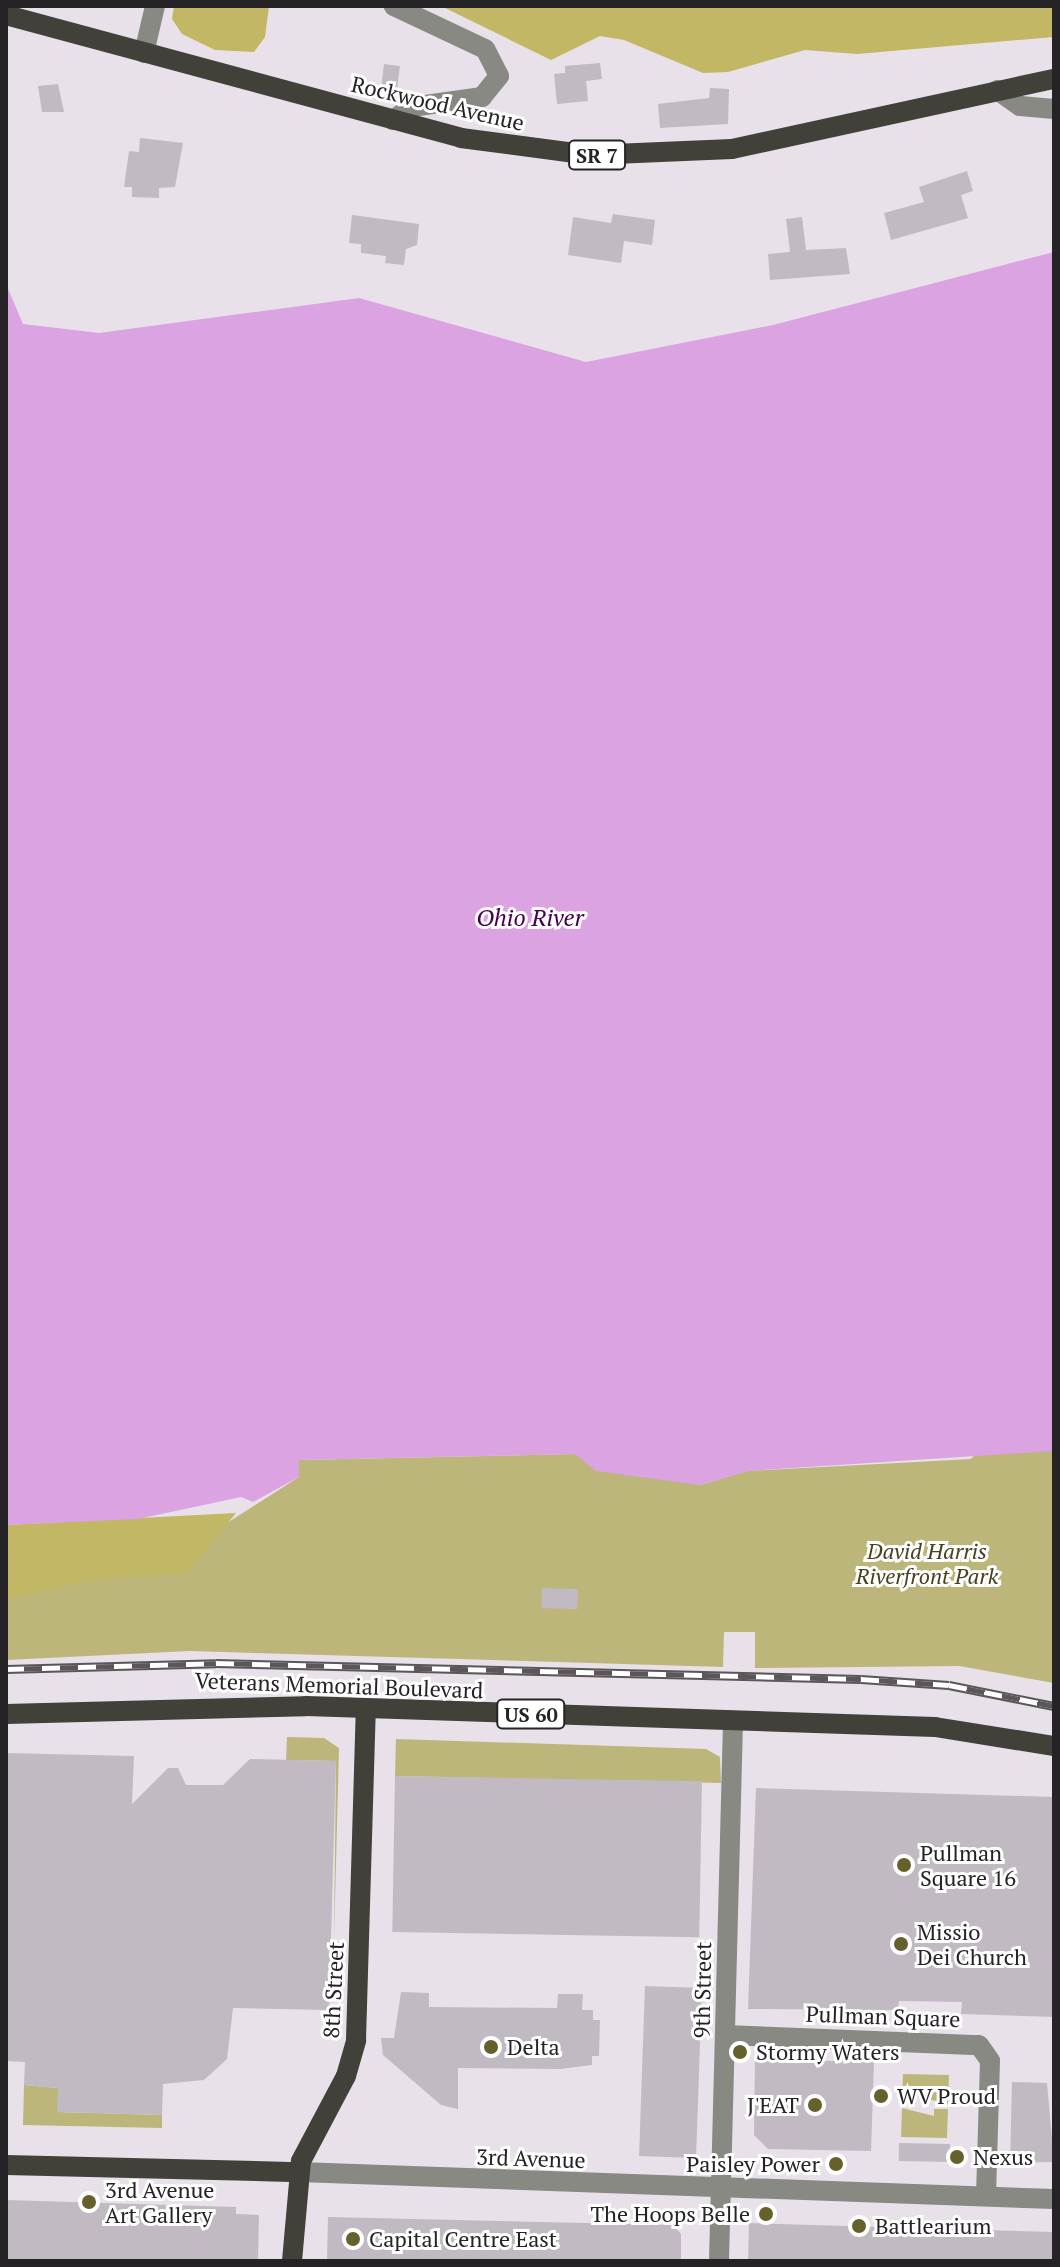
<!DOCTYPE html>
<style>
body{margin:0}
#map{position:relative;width:1060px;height:2267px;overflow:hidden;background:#e8e1e9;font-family:"PT Serif",serif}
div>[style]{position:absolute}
.green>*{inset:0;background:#bdb67a}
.forest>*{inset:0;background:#c2b764}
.water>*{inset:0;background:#dba3e2}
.building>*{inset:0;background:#c1bac2;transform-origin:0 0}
.minor>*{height:20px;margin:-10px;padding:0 10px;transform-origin:10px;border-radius:10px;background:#898984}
.major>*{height:20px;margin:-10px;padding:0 10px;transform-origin:10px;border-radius:10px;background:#414039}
.rail>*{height:9px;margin-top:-4.5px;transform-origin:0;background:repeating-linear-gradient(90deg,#fff 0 18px,#5a565a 0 36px);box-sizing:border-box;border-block:2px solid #5a565a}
.dots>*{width:22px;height:22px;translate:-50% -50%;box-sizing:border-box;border:4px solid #fff;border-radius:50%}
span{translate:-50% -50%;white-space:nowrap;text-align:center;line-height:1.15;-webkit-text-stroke:6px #fff;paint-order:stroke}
.shield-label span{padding:2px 6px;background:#fff;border:2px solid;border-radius:6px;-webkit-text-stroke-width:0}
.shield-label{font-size:20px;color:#262326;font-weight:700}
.street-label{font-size:22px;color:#262326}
.park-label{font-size:22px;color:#47431f;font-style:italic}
.poi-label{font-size:22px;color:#262326}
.left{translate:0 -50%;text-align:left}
.right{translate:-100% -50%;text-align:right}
.water-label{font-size:24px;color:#46004f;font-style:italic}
.frame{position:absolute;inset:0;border:8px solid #262326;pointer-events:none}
</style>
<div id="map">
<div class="green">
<div style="clip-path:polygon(978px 1451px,1054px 1451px,1054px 1683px,959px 1666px,755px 1668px,755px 1632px,724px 1632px,723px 1667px,190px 1651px,6px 1660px,6px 1531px,227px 1523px,299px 1477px,299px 1460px,575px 1454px,700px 1485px,747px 1471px,971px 1459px)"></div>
<div style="clip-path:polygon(287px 1737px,324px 1738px,339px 1748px,334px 1942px,336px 1761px,286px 1760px)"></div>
<div style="clip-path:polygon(396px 1739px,706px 1749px,720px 1757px,721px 1783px,395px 1776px)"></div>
<div style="clip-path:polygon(903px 2074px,949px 2075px,948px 2104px,916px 2096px,916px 2104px,902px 2103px)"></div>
<div style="clip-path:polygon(24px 2085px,58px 2088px,58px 2112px,162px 2115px,162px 2128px,23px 2125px)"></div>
<div style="clip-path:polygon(902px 2108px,934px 2116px,934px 2109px,948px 2109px,947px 2138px,901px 2137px)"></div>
</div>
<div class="forest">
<div style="clip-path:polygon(174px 6px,269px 6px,265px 37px,254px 52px,215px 50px,182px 34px,172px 19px)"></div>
<div style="clip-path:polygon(441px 6px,1054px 6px,1054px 37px,857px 54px,805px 50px,728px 72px,703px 73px,624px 40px,600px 36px,551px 60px)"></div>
<div style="clip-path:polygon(236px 1513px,187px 1573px,86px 1581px,6px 1599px,6px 1525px)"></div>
</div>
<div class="water">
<div style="clip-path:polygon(1054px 252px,1054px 1451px,748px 1471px,700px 1485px,596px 1471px,575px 1454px,299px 1460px,299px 1477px,253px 1502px,241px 1497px,138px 1519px,6px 1525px,6px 284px,23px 324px,99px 333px,359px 298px,586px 362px,773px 325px)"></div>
</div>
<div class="building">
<div style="clip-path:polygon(600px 63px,602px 79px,586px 81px,588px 101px,557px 104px,554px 74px,565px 73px,565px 66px)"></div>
<div style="left:384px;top:64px;width:16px;height:25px;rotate:7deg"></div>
<div style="clip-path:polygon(58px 84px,64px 112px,42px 112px,38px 86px)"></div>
<div style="clip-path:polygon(710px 88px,729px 89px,728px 124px,660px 128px,658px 104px,709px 98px)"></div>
<div style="clip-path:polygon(140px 138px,183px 143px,175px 187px,159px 188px,159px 198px,132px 197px,132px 187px,124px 187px,129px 151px,139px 152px)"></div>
<div style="clip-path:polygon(967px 171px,973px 191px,961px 195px,968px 218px,891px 240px,884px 213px,924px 202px,919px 187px)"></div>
<div style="clip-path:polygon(613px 214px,655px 220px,652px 245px,624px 241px,621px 263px,568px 255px,573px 217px,611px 223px)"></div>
<div style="clip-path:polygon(352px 215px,419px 224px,417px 245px,406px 249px,404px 265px,385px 263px,386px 256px,361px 253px,361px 244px,349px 243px)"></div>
<div style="clip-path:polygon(802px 217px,806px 250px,846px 248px,850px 274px,770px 280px,768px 254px,790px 252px,786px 219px)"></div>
<div style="left:542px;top:1588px;width:36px;height:20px;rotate:2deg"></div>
<div style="clip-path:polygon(6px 1753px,134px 1756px,132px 1804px,168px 1768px,178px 1768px,186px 1785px,223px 1785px,250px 1759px,336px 1761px,329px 2010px,233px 2008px,227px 2059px,204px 2080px,163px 2084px,162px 2115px,57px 2112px,58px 2088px,24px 2085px,25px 2062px,6px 2061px)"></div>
<div style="left:395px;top:1776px;width:307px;height:156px;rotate:1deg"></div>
<div style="clip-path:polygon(756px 1788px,1054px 1797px,1054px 2017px,961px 2014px,962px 2002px,899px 2001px,898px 2010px,748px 2009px)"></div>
<div style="left:645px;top:1986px;width:57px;height:170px;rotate:2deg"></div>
<div style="clip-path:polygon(401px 1992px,429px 1993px,429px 2007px,557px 2008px,558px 1994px,583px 1994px,582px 2010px,593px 2010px,593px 2020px,600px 2020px,599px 2056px,592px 2056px,592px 2065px,560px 2069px,458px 2068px,458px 2109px,441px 2105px,383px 2055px,381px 2038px,394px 2038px)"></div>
<div style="clip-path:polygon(755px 2059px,874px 2062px,871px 2151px,768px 2149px,754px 2135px)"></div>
<div style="clip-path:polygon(1012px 2082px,1047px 2083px,1054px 2162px,1010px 2163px)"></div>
<div style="left:899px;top:2143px;width:51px;height:18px;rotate:1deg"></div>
<div style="clip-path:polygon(6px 2200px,236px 2207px,236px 2214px,259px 2215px,258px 2261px,6px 2261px)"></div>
<div style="clip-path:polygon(328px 2217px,673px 2225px,681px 2234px,681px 2261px,327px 2261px)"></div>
<div style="clip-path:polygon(749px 2223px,1054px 2232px,1054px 2261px,748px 2261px)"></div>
</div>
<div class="minor">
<div style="left:144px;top:53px;width:48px;rotate:-76.8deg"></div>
<div style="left:997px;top:90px;width:28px;rotate:35deg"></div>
<div style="left:1020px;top:106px;width:34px;rotate:5deg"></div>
<div style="left:393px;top:120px;width:22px;rotate:-36deg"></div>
<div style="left:411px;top:107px;width:72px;rotate:-8deg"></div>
<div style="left:482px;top:97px;width:27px;rotate:-51deg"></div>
<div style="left:499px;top:76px;width:30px;rotate:-117deg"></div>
<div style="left:485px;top:49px;width:101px;rotate:-154.7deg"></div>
<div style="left:725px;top:2035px;width:254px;rotate:2.3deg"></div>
<div style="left:979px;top:2045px;width:19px;rotate:55deg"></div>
<div style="left:990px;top:2061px;width:135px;rotate:91.7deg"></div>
<div style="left:299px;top:2172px;width:755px;rotate:2.05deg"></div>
<div style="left:719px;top:2261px;width:540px;rotate:-88.51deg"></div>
</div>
<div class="major">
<div style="left:6px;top:15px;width:471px;rotate:15.1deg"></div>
<div style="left:461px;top:138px;width:130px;rotate:7.5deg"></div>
<div style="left:590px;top:155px;width:142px;rotate:-2.4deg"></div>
<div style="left:732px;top:149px;width:330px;rotate:-12.3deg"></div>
<div style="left:6px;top:1714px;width:300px;rotate:-1.5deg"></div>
<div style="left:306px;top:1706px;width:629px;rotate:1.91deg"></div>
<div style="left:935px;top:1727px;width:121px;rotate:9.1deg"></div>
<div style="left:6px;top:2165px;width:293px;rotate:1.4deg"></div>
<div style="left:292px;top:2261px;width:100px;rotate:-84.9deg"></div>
<div style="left:301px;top:2161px;width:96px;rotate:-62.1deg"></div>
<div style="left:346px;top:2076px;width:37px;rotate:-74deg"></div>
<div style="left:356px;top:2040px;width:331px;rotate:-88.3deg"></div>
</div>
<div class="rail">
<div style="left:6px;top:1669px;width:210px;rotate:-1.6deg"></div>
<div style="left:216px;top:1663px;width:645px;rotate:1.42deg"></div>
<div style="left:861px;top:1679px;width:88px;rotate:3.9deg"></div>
<div style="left:949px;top:1685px;width:107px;rotate:11.3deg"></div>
</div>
<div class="dots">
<div style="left:904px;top:1865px;background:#66602c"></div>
<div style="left:901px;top:1944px;background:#66602c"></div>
<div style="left:491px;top:2047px;background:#66602c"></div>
<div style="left:740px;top:2052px;background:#66602c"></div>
<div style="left:881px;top:2096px;background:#66602c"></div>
<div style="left:815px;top:2105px;background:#66602c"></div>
<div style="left:957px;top:2157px;background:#66602c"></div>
<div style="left:836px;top:2164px;background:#66602c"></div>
<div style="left:89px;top:2202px;background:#66602c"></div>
<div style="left:766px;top:2214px;background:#66602c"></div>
<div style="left:859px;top:2226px;background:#66602c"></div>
<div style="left:353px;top:2239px;background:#66602c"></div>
</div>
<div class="shield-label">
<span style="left:597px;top:155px">SR 7</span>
<span style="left:531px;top:1714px">US 60</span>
</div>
<div class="street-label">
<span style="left:438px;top:103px;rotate:13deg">Rockwood Avenue</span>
<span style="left:339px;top:1685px;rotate:2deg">Veterans Memorial Boulevard</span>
<span style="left:333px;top:1990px;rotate:-87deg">8th Street</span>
<span style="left:702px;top:1990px;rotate:-89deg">9th Street</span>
<span style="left:883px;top:2016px;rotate:2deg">Pullman Square</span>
<span style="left:531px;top:2158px;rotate:2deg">3rd Avenue</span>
</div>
<div class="park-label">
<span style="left:927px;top:1563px">David Harris<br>Riverfront Park</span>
</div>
<div class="poi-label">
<span class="left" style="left:920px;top:1865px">Pullman<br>Square 16</span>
<span class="left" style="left:917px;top:1944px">Missio<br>Dei Church</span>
<span class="left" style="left:507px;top:2047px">Delta</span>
<span class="left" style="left:756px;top:2052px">Stormy Waters</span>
<span class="left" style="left:897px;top:2096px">WV Proud</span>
<span class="right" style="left:799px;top:2105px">J'EAT</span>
<span class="left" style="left:973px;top:2157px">Nexus</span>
<span class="right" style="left:820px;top:2164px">Paisley Power</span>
<span class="left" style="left:105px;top:2202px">3rd Avenue<br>Art Gallery</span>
<span class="right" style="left:750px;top:2214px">The Hoops Belle</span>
<span class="left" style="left:875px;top:2226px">Battlearium</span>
<span class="left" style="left:369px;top:2239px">Capital Centre East</span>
</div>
<div class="water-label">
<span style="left:530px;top:918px">Ohio River</span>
</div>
<div class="frame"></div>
</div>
